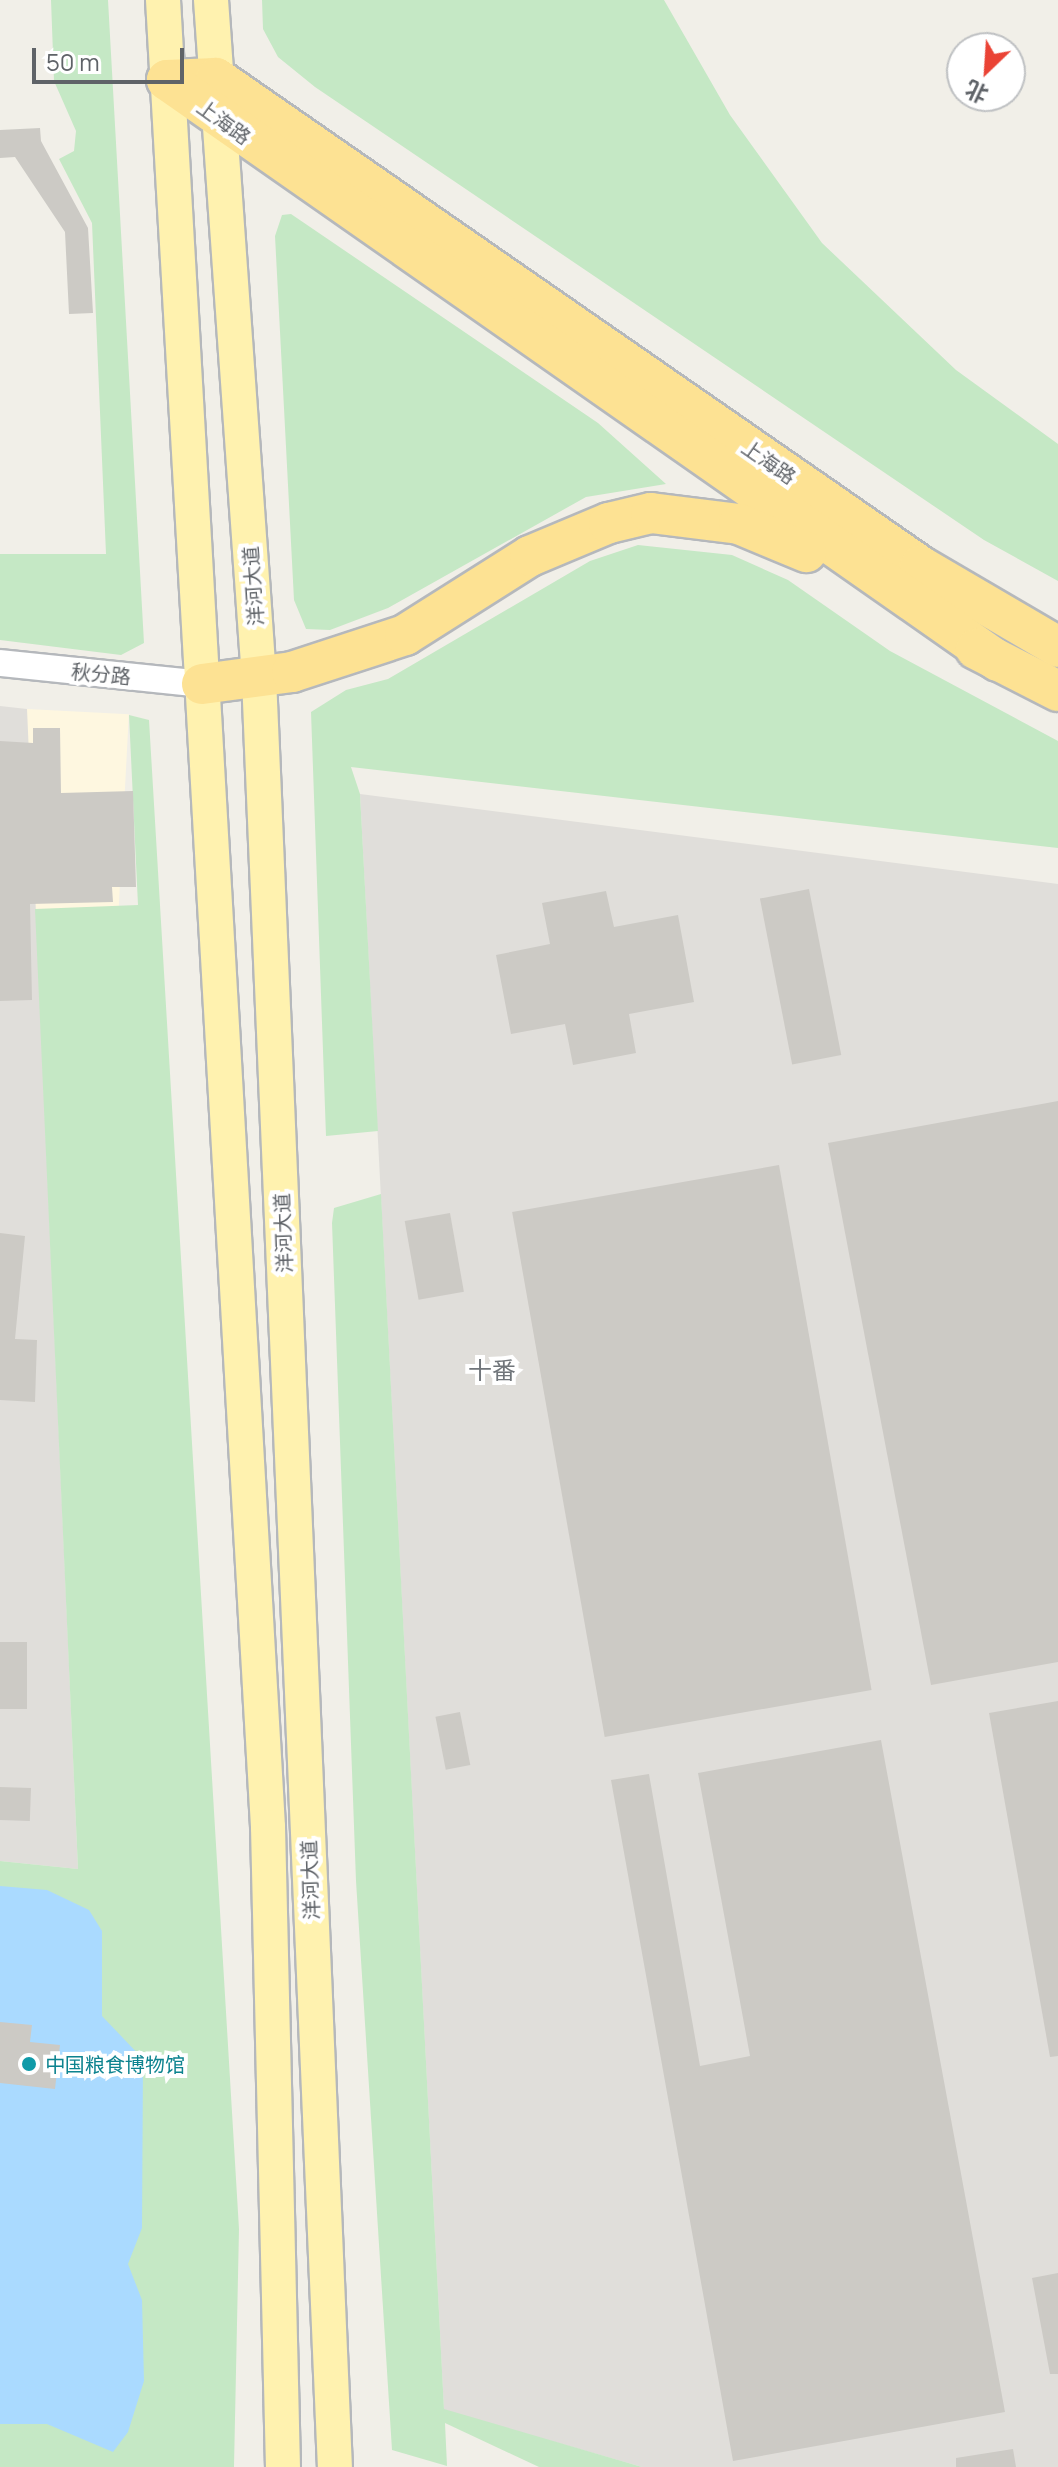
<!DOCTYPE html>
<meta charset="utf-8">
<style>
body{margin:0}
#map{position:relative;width:1058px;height:2467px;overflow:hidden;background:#f1efe8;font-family:Manrope,"Noto Sans SC",sans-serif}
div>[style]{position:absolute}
.commercial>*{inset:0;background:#fef7e0;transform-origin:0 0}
.industrial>*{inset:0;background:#e0deda}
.green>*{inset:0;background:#c5e8c5}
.water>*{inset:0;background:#aadaff}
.building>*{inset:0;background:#cccac5;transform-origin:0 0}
.roads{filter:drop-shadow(2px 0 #b5b8bc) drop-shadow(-2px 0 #b5b8bc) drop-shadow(0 2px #b5b8bc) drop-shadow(0 -2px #b5b8bc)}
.minor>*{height:26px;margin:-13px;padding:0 13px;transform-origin:13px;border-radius:13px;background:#fff}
.major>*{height:34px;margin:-17px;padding:0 17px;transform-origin:17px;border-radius:17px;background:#fff2af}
.highway>*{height:40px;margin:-20px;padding:0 20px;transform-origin:20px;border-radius:20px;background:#fde293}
.dots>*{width:22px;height:22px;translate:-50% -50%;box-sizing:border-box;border:4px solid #fff;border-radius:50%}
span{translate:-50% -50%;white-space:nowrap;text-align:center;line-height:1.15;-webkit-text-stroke:8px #fff;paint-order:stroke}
.street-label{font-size:20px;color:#5f6368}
.culture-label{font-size:20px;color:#0d838f}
.left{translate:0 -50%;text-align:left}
.quarter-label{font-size:24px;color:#70757a}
.north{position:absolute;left:946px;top:32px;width:80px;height:80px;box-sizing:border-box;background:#fff;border:2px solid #bfc1c3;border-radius:50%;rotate:205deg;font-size:22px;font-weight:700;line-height:32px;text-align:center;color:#5f6368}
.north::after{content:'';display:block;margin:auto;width:28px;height:36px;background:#ea4335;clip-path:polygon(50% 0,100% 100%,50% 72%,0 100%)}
.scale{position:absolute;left:32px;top:48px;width:152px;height:36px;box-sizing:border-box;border:4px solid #5f6368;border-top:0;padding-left:10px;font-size:24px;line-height:28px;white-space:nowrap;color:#5f6368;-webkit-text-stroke:6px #fff;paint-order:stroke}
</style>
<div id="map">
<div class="commercial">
<div style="left:27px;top:709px;width:102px;height:200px;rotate:3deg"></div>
</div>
<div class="industrial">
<div style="clip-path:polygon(0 706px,27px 709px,78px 1869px,0 1861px)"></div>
<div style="clip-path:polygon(360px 794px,1058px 884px,1058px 2467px,642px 2467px,444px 2410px)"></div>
</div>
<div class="green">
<div style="clip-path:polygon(51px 0,108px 0,144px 643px,121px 655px,0 640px,0 554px,106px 554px,92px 223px,59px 159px,74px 151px,76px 131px,54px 81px)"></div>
<div style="clip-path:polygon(262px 0,664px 0,730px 115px,822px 243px,956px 370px,1058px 444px,1058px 581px,984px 540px,315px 87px,278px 57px,263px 29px)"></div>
<div style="clip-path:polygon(291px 214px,598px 423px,666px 484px,586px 497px,388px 608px,330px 630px,306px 629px,294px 600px,275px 236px,282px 215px)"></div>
<div style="clip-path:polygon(638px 545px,732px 555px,788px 580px,890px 651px,1058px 741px,1058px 848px,351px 767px,360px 794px,378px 1131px,326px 1136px,311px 712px,346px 690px,388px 679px,590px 561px)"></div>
<div style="clip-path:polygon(129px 715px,149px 720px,198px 1544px,239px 2229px,234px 2467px,0 2467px,0 1861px,78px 1869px,35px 909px,138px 905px)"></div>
<div style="clip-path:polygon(381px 1194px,444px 2409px,642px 2467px,539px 2467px,445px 2423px,447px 2466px,392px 2450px,356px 1881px,332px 1223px,334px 1208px)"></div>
</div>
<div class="water">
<div style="clip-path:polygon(0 1886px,47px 1890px,89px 1910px,102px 1931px,102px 2016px,143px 2059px,142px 2228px,128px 2264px,142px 2300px,144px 2381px,128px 2432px,113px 2452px,47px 2424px,0 2424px)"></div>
</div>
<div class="building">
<div style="clip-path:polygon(40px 128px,41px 141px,88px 228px,93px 313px,69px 314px,65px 232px,15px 157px,0 158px,0 130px)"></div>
<div style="clip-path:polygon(33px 728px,60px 728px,61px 793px,133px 791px,136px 887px,112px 887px,113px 902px,30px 904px,32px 1000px,0 1001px,0 741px,33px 743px)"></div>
<div style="left:809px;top:889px;width:169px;height:50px;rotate:79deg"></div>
<div style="clip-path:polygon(606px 891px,614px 927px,678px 915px,694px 1002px,629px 1014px,636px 1053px,573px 1065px,565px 1024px,511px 1034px,496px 955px,550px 944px,542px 903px)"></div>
<div style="clip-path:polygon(1058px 1101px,1058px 1662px,931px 1685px,828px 1143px)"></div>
<div style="left:779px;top:1165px;width:533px;height:271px;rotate:80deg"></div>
<div style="left:450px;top:1213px;width:80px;height:46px;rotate:80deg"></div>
<div style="clip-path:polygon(0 1233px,25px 1236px,15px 1339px,37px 1340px,35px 1402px,0 1400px)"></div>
<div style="left:0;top:1642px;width:27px;height:67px"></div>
<div style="clip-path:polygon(1058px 1701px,1058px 2056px,1050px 2057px,989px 1713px)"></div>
<div style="left:460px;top:1712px;width:54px;height:25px;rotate:79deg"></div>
<div style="clip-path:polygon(881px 1740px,1005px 2412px,733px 2461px,611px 1780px,649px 1774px,700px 2066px,750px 2056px,698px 1773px)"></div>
<div style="left:0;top:1787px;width:31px;height:33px;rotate:2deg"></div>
<div style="clip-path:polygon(0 2022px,32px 2025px,30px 2042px,60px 2045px,55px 2089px,0 2083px)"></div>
<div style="clip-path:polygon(1058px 2273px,1058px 2374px,1050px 2374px,1032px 2278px)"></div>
<div style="clip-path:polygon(1013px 2449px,1016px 2467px,956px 2467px,956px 2458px)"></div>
</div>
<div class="roads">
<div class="minor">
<div style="left:0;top:663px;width:203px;rotate:5.9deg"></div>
</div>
<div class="major">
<div style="left:163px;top:0;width:1830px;rotate:86.71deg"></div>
<div style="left:268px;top:1827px;width:640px;rotate:88.66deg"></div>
<div style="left:211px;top:0;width:680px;rotate:85.95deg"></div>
<div style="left:259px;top:678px;width:1791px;rotate:87.57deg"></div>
</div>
<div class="highway">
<div style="left:167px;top:80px;width:49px;rotate:-2.3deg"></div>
<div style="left:216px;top:78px;width:857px;rotate:34.73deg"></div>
<div style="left:920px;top:566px;width:160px;rotate:30.4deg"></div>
<div style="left:167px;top:80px;width:1014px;rotate:34.96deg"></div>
<div style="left:976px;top:649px;width:92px;rotate:27.1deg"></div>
<div style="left:202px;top:684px;width:91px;rotate:-7.6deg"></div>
<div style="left:292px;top:672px;width:119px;rotate:-18.1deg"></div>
<div style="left:405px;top:635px;width:148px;rotate:-32.3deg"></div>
<div style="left:530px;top:556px;width:86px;rotate:-22.7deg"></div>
<div style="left:609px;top:523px;width:43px;rotate:-13.4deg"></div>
<div style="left:651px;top:513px;width:89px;rotate:7.1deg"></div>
<div style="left:739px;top:524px;width:73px;rotate:22.7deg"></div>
</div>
</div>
<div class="dots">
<div style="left:29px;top:2064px;background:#0f9aa8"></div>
</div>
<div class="street-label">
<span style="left:224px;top:122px;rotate:36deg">上海路</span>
<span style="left:769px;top:462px;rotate:35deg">上海路</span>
<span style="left:253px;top:586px;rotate:-94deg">洋河大道</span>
<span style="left:101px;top:674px;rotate:6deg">秋分路</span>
<span style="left:283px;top:1233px;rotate:-92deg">洋河大道</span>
<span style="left:310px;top:1880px;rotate:-92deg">洋河大道</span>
</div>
<div class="culture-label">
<span class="left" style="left:45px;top:2064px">中国粮食博物馆</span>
</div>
<div class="quarter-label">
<span style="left:492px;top:1370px">十番</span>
</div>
<div class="north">北</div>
<div class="scale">50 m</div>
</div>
